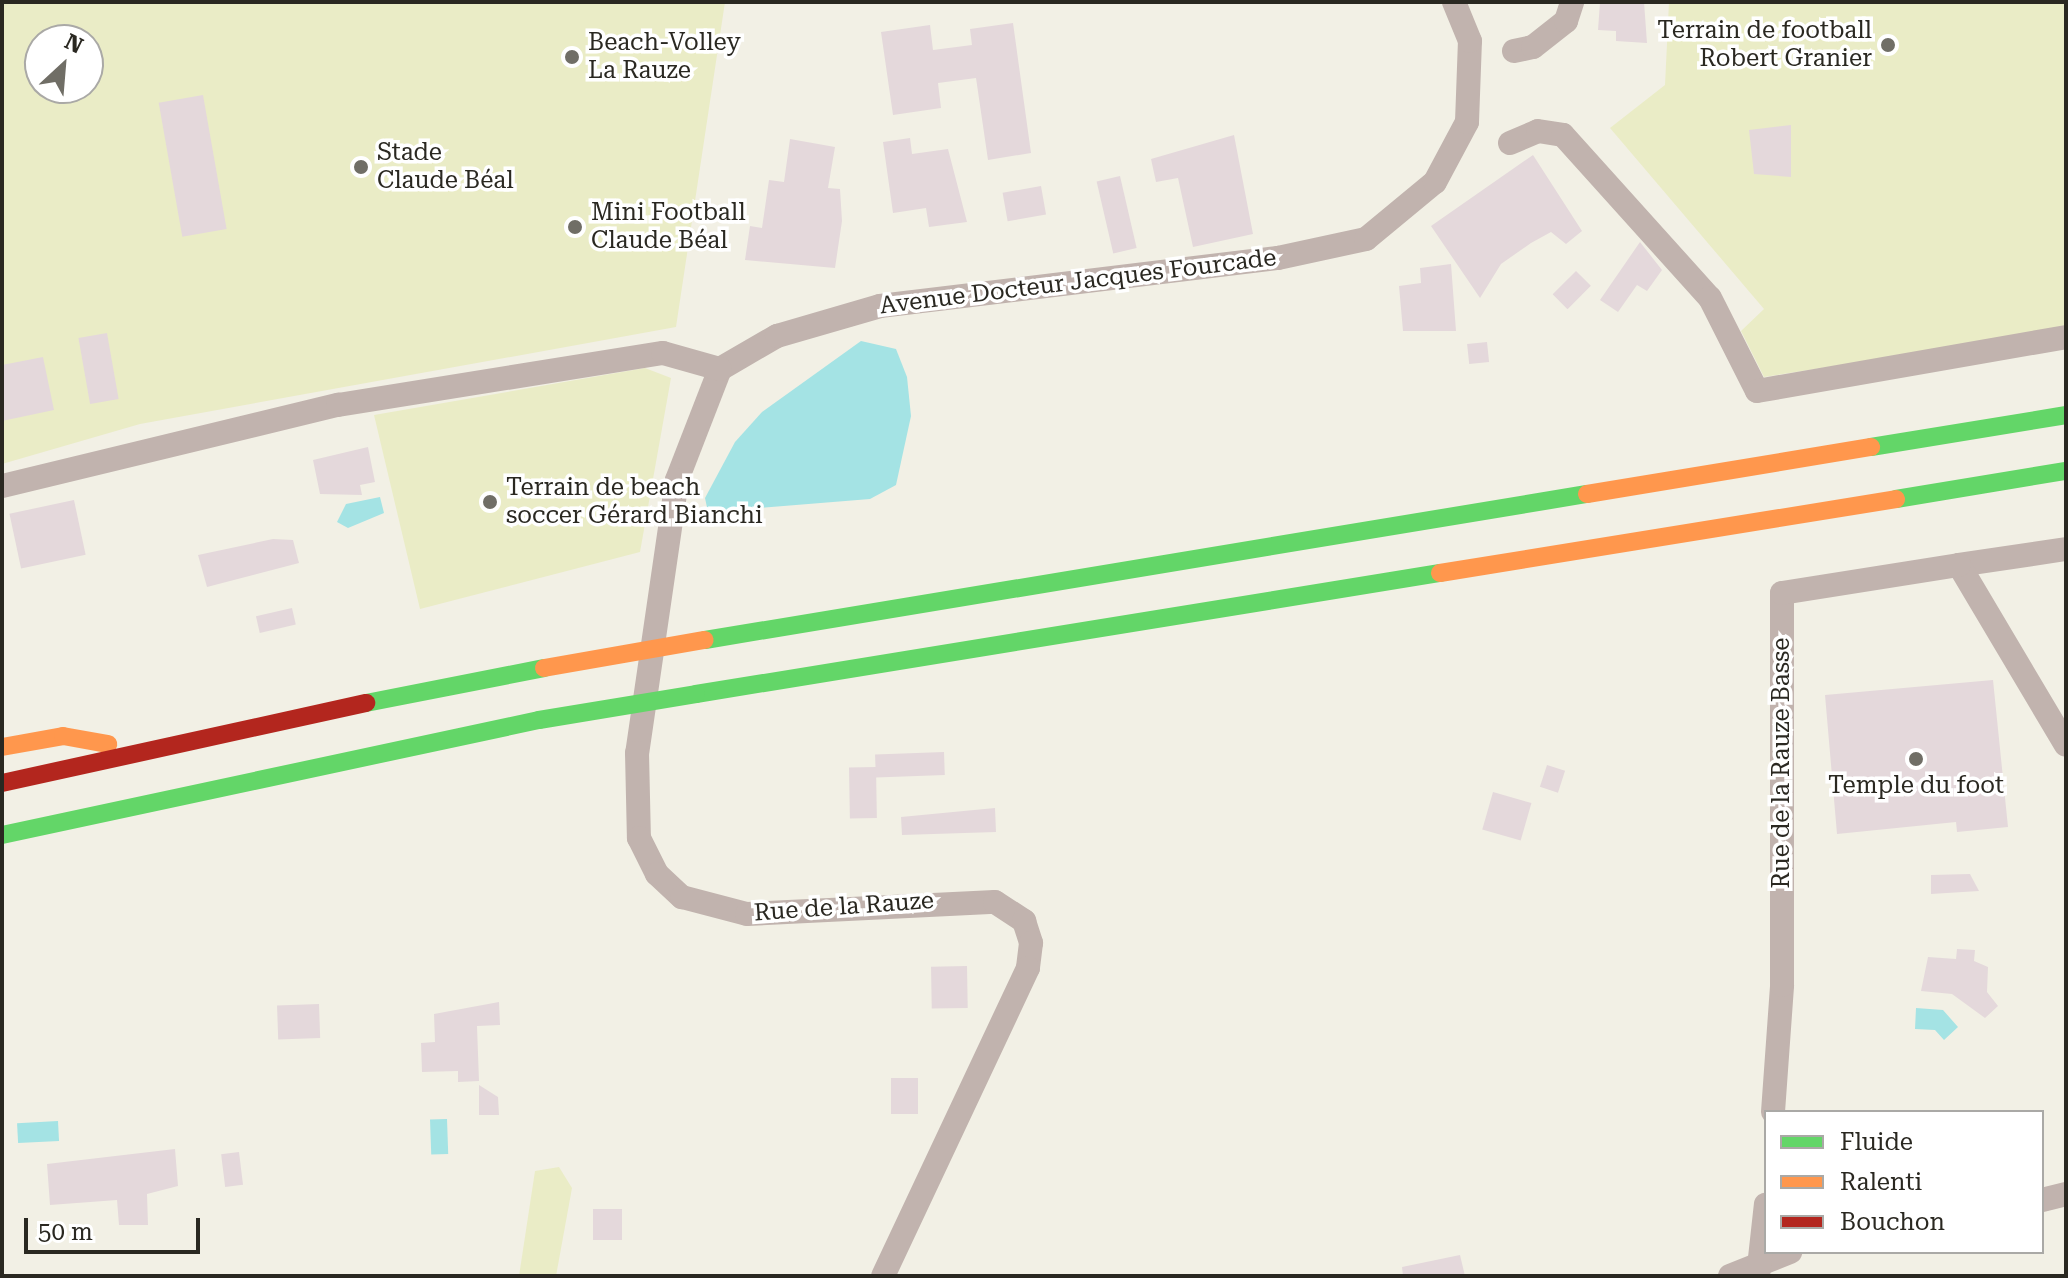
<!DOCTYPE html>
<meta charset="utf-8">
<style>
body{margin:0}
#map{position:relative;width:2068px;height:1278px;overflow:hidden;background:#f2f0e5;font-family:"Roboto Serif",serif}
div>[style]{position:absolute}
.green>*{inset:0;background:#eaecc6}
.water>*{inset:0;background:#a4e3e4;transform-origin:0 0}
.building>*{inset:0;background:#e4d8db;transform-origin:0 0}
.street>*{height:24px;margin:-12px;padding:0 12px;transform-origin:12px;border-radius:12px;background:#c1b3ae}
.fast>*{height:18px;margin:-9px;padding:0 9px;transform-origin:9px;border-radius:9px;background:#63d668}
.slow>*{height:18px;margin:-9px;padding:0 9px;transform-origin:9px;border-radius:9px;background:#ff974d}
.jam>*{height:18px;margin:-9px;padding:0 9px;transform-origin:9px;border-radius:9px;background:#b3261e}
.fast-bridge>*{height:18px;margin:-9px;padding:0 9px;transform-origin:9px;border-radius:9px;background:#63d668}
.slow-bridge>*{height:18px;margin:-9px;padding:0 9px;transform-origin:9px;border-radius:9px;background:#ff974d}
.dots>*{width:22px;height:22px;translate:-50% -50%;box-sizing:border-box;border:4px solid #fff;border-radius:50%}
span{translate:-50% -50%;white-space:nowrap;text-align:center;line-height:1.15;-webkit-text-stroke:7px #fff;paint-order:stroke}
.poi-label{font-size:24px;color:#2a2821}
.right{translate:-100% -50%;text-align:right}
.left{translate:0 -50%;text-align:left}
.street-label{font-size:24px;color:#2a2821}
.frame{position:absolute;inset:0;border:4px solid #2a2821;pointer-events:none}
.legend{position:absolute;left:1764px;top:1110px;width:280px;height:144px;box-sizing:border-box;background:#fff;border:2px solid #aaa9a6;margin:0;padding:10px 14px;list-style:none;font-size:24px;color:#2a2821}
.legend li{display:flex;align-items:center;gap:16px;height:40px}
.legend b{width:40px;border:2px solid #aaa9a6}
.north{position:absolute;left:24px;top:24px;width:80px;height:80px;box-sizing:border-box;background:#fff;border:2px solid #aaa9a6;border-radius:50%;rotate:26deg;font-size:22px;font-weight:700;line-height:32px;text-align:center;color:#2a2821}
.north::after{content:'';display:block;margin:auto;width:28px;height:36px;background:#706e66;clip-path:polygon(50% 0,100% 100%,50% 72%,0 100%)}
.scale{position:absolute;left:24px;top:1218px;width:176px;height:36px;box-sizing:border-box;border:4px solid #2a2821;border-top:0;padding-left:10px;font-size:24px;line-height:28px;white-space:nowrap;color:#2a2821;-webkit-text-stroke:6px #fff;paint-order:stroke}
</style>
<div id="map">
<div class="green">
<div style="clip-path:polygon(evenodd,2px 2px,725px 2px,676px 327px,140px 424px,2px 464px,2px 2px,40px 40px,88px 40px,88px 88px,40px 88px,40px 40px)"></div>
<div style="clip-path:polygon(1669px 2px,2066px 2px,2066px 330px,1764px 377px,1741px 331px,1764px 309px,1610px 128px,1665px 85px)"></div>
<div style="clip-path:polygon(645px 368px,671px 378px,640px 552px,420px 609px,374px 415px)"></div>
<div style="clip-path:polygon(559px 1167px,572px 1188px,556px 1276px,519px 1276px,535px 1171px)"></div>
</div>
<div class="water">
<div style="clip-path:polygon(861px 341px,896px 349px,907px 377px,911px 416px,896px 485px,870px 499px,708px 512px,705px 498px,735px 442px,762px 412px)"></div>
<div style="clip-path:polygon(380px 497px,384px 513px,348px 528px,337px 522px,346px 504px)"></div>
<div style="clip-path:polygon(1916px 1008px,1943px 1010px,1958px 1027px,1944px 1040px,1935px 1030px,1915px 1029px)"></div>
<div style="left:447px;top:1119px;width:35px;height:17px;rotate:88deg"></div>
<div style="left:58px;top:1121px;width:20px;height:41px;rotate:87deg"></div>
</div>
<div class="building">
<div style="clip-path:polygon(1600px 2px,1644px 2px,1647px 43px,1616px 41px,1616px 31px,1598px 30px)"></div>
<div style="clip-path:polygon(1013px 23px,1031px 153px,988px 160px,976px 78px,938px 83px,941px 108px,893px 115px,881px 32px,930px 25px,933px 50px,972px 45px,970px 29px)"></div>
<div style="left:203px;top:95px;width:136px;height:45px;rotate:80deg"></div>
<div style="clip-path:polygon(1791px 125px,1791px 177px,1754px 174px,1749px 130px)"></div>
<div style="clip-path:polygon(1234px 135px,1253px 234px,1193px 247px,1178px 178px,1156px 182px,1151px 159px)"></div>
<div style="clip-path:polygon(910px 138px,912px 154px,948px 149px,967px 222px,929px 227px,926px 208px,893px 213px,883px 142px)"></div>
<div style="clip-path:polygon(790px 139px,835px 147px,828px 188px,840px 189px,842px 221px,835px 268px,745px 260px,750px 226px,762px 228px,769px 180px,784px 182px)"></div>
<div style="clip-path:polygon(1533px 155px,1582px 231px,1566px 244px,1551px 232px,1531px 243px,1501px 264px,1480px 298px,1431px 226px)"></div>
<div style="left:1120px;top:176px;width:74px;height:24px;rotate:77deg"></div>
<div style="left:1041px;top:186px;width:29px;height:39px;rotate:80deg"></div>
<div style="clip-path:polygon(1640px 242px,1662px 270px,1647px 291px,1637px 285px,1618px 312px,1600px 300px)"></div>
<div style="clip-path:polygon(1451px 264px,1456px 331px,1403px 331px,1399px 286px,1421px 283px,1420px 268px)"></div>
<div style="left:1576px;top:271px;width:21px;height:33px;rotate:45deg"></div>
<div style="left:107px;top:333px;width:67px;height:29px;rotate:80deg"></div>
<div style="left:1487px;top:342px;width:20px;height:20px;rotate:84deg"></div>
<div style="clip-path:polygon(43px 357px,54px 410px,2px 421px,2px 365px)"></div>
<div style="clip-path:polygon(368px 447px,375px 482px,360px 485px,362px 495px,320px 494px,313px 460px)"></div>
<div style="left:74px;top:500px;width:56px;height:66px;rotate:78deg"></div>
<div style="clip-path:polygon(273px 539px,293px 540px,299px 563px,207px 587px,198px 555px)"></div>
<div style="left:292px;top:608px;width:17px;height:37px;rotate:77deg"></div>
<div style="clip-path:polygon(1993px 680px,2008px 827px,1957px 832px,1956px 822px,1837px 834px,1825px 695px)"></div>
<div style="left:944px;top:752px;width:23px;height:69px;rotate:88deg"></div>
<div style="left:1547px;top:765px;width:19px;height:23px;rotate:18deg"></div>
<div style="left:876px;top:767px;width:51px;height:27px;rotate:89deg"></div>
<div style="left:1493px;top:792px;width:40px;height:39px;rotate:16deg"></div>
<div style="clip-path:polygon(995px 808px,996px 832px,902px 835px,901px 817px)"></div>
<div style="clip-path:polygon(1970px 874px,1979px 891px,1931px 894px,1931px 875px)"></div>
<div style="clip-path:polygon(1957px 949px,1975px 950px,1974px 961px,1988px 967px,1987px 992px,1998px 1006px,1985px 1018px,1952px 994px,1921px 991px,1928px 957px,1956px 959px)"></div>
<div style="left:967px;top:966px;width:42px;height:36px;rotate:89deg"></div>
<div style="clip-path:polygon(499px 1002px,500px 1025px,477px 1026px,479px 1081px,458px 1082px,458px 1071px,422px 1072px,421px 1043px,435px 1042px,434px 1014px)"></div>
<div style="left:319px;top:1004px;width:34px;height:42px;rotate:88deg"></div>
<div style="left:891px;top:1078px;width:27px;height:36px"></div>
<div style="clip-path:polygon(479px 1085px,498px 1097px,499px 1115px,479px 1115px)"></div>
<div style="clip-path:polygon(175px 1149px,178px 1186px,147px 1194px,148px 1225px,119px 1225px,117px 1200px,50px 1205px,47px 1164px)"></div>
<div style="left:239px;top:1152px;width:33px;height:18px;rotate:83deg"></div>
<div style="left:593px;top:1209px;width:29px;height:31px"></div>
<div style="clip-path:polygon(1460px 1255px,1465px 1276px,1403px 1276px,1402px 1267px)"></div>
</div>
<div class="street">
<div style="left:1514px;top:51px;width:19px;rotate:-12deg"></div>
<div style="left:1533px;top:47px;width:42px;rotate:-38.2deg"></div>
<div style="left:1566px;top:21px;width:20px;rotate:-72deg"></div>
<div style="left:1510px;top:143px;width:30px;rotate:-23deg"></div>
<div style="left:1538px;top:131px;width:25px;rotate:9deg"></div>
<div style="left:1563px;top:135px;width:219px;rotate:48deg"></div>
<div style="left:1710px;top:298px;width:104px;rotate:63.2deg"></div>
<div style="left:1757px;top:391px;width:314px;rotate:-9.9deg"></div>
<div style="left:720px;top:369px;width:119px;rotate:111.2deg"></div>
<div style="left:677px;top:480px;width:276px;rotate:98.3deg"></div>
<div style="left:637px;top:753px;width:85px;rotate:88.7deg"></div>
<div style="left:639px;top:838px;width:40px;rotate:63.4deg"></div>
<div style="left:657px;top:874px;width:34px;rotate:43deg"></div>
<div style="left:682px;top:897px;width:67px;rotate:14.7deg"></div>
<div style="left:747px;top:914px;width:248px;rotate:-2.8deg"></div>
<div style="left:995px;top:902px;width:35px;rotate:33deg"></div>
<div style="left:1024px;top:921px;width:23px;rotate:72deg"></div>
<div style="left:1031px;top:943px;width:25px;rotate:97deg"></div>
<div style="left:1028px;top:968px;width:340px;rotate:115.2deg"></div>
<div style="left:720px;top:369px;width:66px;rotate:-30.1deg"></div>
<div style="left:777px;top:336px;width:107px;rotate:-16.2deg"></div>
<div style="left:880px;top:306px;width:401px;rotate:-6.9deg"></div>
<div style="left:1278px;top:258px;width:90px;rotate:-12.2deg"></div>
<div style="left:1366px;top:239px;width:89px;rotate:-39.6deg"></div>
<div style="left:1435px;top:182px;width:68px;rotate:-61.9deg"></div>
<div style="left:1467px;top:122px;width:81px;rotate:-87.9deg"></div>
<div style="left:1470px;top:41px;width:42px;rotate:-112.3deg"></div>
<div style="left:2px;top:486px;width:346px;rotate:-13.6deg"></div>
<div style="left:338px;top:405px;width:329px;rotate:-9.1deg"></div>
<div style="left:663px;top:353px;width:59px;rotate:15.7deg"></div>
<div style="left:2066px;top:549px;width:108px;rotate:171.5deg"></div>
<div style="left:1959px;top:565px;width:209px;rotate:59.3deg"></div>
<div style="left:1773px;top:1112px;width:127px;rotate:-85.9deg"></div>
<div style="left:1782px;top:985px;width:392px;rotate:-90deg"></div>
<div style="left:1782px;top:593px;width:179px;rotate:-9deg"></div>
<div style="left:2042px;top:1200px;width:25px;rotate:-14deg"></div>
<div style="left:1730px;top:1276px;width:65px;rotate:-21.8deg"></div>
<div style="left:1758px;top:1276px;width:72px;rotate:-83.7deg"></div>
</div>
<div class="fast">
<div style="left:1871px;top:447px;width:198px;rotate:-9.3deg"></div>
<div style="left:1896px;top:499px;width:172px;rotate:-9.4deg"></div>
<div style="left:705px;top:640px;width:894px;rotate:-9.4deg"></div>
<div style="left:696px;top:694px;width:754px;rotate:-9.24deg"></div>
<div style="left:366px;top:703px;width:181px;rotate:-11.1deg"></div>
<div style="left:2px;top:835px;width:549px;rotate:-12.09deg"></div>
</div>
<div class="slow">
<div style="left:1587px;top:494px;width:288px;rotate:-9.4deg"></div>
<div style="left:1440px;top:573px;width:462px;rotate:-9.2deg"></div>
<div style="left:2px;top:747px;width:62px;rotate:-10.2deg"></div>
<div style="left:63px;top:736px;width:46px;rotate:10.1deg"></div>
</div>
<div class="jam">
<div style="left:2px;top:783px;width:373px;rotate:-12.4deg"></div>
</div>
<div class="fast-bridge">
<div style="left:539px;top:720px;width:159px;rotate:-9.4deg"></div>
</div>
<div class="slow-bridge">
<div style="left:544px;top:668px;width:163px;rotate:-9.9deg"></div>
</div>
<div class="dots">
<div style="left:1888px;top:45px;background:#706e66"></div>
<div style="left:572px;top:57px;background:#706e66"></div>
<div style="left:361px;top:167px;background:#706e66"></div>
<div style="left:575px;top:227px;background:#706e66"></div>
<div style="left:490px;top:502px;background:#706e66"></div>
<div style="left:1916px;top:759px;background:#706e66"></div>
</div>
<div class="poi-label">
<span class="right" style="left:1872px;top:45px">Terrain de football<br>Robert Granier</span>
<span class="left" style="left:588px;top:57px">Beach-Volley<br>La Rauze</span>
<span class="left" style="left:377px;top:167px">Stade<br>Claude Béal</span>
<span class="left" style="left:591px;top:227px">Mini Football<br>Claude Béal</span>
<span class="left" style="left:506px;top:502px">Terrain de beach<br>soccer Gérard Bianchi</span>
<span style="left:1916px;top:786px">Temple du foot</span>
</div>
<div class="street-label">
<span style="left:1078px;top:282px;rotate:-7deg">Avenue Docteur Jacques Fourcade</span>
<span style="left:1782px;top:763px;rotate:-90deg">Rue de la Rauze Basse</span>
<span style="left:844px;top:907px;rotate:-4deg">Rue de la Rauze</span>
</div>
<div class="frame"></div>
<ul class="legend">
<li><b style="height:10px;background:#63d668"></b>Fluide</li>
<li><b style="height:10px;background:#ff974d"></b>Ralenti</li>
<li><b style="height:10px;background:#b3261e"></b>Bouchon</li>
</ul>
<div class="north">N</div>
<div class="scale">50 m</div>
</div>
